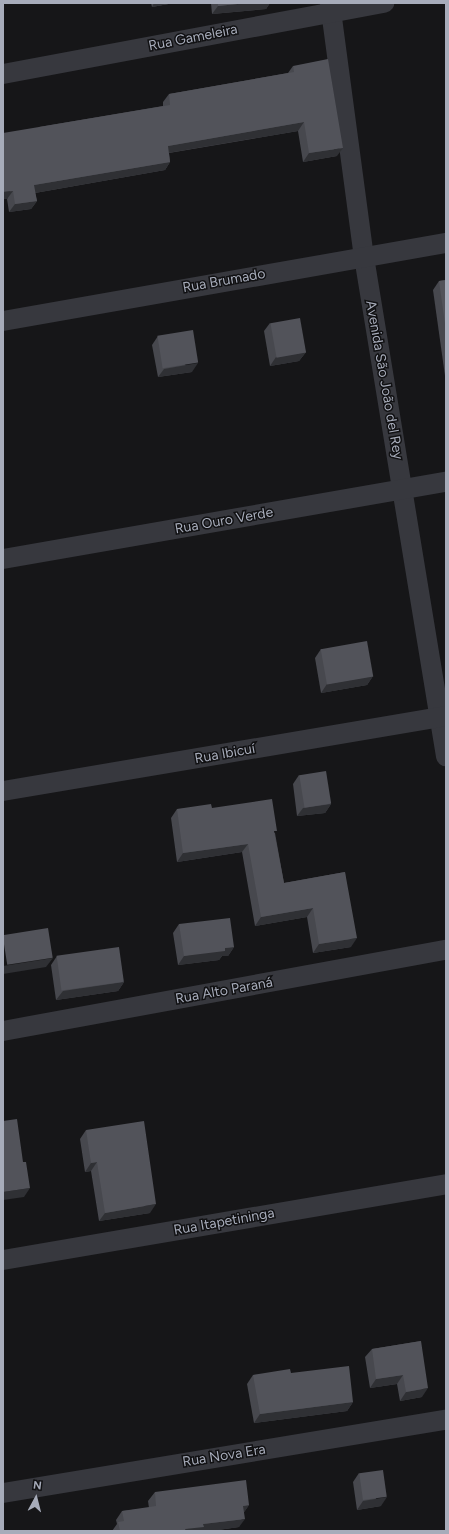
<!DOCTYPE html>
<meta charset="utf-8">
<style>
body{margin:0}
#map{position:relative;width:449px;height:1534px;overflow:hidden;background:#161618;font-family:Figtree,sans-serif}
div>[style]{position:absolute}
.street>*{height:20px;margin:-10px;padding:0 10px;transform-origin:10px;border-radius:10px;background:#37383e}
.wall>*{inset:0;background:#47484e}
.shaded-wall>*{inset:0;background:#2f3034}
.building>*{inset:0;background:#52535a;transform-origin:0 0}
span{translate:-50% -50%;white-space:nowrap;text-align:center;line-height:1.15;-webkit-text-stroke:3px #111113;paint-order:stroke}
.street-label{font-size:14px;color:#a7acba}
.frame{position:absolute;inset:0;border:4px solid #a7acba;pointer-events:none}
.north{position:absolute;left:16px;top:1478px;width:40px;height:40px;-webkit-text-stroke:3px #111113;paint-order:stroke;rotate:7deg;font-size:11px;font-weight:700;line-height:16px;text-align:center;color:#a7acba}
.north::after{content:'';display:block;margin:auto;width:14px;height:18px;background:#a7acba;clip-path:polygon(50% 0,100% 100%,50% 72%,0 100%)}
</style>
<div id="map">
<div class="street">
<div style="left:330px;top:3px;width:256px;rotate:82.4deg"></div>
<div style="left:364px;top:257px;width:506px;rotate:80.67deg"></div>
<div style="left:3px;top:74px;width:388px;rotate:-10.6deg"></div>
<div style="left:3px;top:321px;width:450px;rotate:-10deg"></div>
<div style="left:3px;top:559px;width:450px;rotate:-9.9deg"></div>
<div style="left:3px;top:791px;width:449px;rotate:-9.6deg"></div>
<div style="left:3px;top:1031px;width:450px;rotate:-10.4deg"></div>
<div style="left:3px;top:1260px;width:449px;rotate:-9.7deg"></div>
<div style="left:3px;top:1493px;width:449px;rotate:-9.4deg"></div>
</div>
<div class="wall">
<div style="clip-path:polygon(151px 3px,174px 3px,152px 7px)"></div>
<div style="clip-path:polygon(211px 3px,270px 3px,266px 9px,212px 14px)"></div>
<div style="clip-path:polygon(293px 66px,337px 156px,303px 162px,298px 131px,169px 153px,170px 162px,165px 170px,35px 193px,37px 201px,31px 209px,9px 212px,7px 199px,39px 127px,163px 106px,163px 102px,169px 94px,288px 73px)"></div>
<div style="clip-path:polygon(446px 280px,446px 383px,433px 290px,439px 281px)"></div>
<div style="clip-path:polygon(270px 323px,306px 352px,299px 361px,270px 366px,264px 331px)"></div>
<div style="clip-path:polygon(158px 336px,192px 372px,158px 377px,152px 345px)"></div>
<div style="clip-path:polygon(321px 649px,373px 676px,367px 685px,321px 693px,315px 658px)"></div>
<div style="clip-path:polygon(299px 775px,331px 804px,325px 813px,297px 816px,293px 784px)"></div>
<div style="clip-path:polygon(212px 808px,275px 833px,284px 883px,345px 872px,351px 947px,313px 953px,307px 917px,255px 926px,242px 852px,177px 862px,171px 818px,177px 809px)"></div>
<div style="clip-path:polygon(179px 924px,234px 947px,228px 956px,222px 956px,219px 960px,178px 965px,173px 933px)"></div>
<div style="clip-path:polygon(57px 956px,124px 982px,118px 991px,56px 1000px,51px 965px)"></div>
<div style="clip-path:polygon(86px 1130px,150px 1213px,99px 1221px,91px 1171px,85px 1172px,80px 1139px)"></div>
<div style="clip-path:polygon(421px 1341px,422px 1397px,400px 1401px,397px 1384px,370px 1388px,365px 1357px,372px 1349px)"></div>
<div style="clip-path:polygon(291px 1373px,353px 1402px,347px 1411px,254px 1423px,247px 1384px,253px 1375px)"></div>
<div style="clip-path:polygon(359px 1473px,381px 1506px,357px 1510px,353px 1482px)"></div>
<div style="clip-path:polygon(155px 1492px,249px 1505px,244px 1512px,239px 1527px,211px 1531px,112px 1531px,117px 1524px,116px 1520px,122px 1511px,149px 1508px,148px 1501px)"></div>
</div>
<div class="shaded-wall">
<div style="clip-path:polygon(154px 3px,174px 3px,152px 7px)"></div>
<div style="clip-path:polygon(247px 3px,270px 3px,266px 9px,212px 14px,218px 6px)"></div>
<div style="clip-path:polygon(304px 122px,298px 131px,162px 154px,168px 146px)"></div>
<div style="clip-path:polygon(343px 148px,337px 156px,303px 162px,309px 153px)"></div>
<div style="clip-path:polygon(170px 162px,165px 170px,29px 194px,34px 185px)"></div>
<div style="clip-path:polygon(13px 191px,7px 199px,3px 199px,3px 192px)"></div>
<div style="clip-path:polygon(37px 201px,31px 209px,9px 212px,15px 204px)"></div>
<div style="clip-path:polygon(306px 352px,299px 361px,270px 366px,276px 357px)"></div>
<div style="clip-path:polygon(198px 363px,192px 372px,158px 377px,164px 369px)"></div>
<div style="clip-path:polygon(373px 676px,367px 685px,321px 693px,327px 684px)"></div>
<div style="clip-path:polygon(331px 804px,325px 813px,297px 816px,303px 808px)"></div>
<div style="clip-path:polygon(248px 844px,242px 852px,177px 862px,183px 853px)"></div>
<div style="clip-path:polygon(313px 908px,307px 917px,255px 926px,261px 917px)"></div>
<div style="clip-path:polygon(357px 938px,351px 947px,313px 953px,319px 944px)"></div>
<div style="clip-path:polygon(234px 947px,228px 956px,222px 956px,219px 960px,178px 965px,184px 956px,225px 948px)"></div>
<div style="clip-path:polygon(53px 958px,46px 967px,3px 974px,3px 966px)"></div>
<div style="clip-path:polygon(124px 982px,118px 991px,56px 1000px,63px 991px)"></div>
<div style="clip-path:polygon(97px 1162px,91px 1171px,85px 1172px,91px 1163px)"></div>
<div style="clip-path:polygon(30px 1188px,24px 1197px,3px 1200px,3px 1192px)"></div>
<div style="clip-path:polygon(156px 1204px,150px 1213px,99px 1221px,105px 1213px)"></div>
<div style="clip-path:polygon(403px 1375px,397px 1384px,370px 1388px,376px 1379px)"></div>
<div style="clip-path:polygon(428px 1388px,422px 1397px,400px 1401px,406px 1392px)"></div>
<div style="clip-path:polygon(353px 1402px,347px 1411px,254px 1423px,260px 1414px)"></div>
<div style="clip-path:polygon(387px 1497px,381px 1506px,357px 1510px,363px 1501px)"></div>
<div style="clip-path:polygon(249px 1505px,243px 1514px,243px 1506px)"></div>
<div style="clip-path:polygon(245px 1519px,239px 1527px,211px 1531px,184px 1531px,185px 1529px,203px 1524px)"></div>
</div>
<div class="building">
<div style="clip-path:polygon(218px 3px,247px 3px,218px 6px)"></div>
<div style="clip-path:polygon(328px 59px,343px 148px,309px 153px,304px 122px,168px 146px,170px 162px,34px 185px,37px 201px,15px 204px,13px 191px,3px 192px,3px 133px,39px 127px,170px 105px,169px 94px,294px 72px,293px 66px)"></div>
<div style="clip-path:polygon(446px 280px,446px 331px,439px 281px)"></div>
<div style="left:300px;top:318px;width:35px;height:30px;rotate:80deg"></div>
<div style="left:193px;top:330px;width:33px;height:36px;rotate:81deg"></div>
<div style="left:367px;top:641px;width:36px;height:47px;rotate:80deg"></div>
<div style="left:326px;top:771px;width:33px;height:27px;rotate:81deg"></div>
<div style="clip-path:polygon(272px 799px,277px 831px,274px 831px,284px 883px,345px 872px,357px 938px,319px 944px,313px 908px,261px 917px,248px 844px,183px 853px,177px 809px,211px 804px,212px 808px)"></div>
<div style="clip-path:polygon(230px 918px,234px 947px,225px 948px,225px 951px,184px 956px,179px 924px)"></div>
<div style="left:48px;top:928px;width:30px;height:46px;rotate:81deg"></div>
<div style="left:119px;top:947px;width:35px;height:63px;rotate:82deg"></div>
<div style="clip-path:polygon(17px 1119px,23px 1162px,26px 1162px,30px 1188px,3px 1192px,3px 1121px)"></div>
<div style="clip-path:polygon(144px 1121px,156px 1204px,105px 1213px,97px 1162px,91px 1163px,86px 1130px)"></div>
<div style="clip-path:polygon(421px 1341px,428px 1388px,406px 1392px,403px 1375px,376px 1379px,372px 1349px)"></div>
<div style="clip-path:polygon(349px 1366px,353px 1402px,260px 1414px,253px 1375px,290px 1369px,291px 1373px)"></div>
<div style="left:383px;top:1470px;width:27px;height:24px;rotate:82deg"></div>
<div style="clip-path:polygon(246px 1480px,249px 1505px,243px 1506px,245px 1519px,203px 1524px,204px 1527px,185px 1529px,186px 1531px,120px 1531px,118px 1522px,124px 1521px,122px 1511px,156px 1506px,155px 1492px)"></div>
</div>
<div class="street-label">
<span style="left:193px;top:38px;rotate:-11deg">Rua Gameleira</span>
<span style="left:224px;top:281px;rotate:-10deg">Rua Brumado</span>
<span style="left:384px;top:380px;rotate:80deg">Avenida São João del Rey</span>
<span style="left:224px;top:521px;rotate:-10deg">Rua Ouro Verde</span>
<span style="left:225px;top:754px;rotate:-10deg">Rua Ibicuí</span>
<span style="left:224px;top:991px;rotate:-10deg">Rua Alto Paraná</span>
<span style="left:224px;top:1222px;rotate:-10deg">Rua Itapetininga</span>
<span style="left:224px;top:1456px;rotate:-9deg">Rua Nova Era</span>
</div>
<div class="frame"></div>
<div class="north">N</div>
</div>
